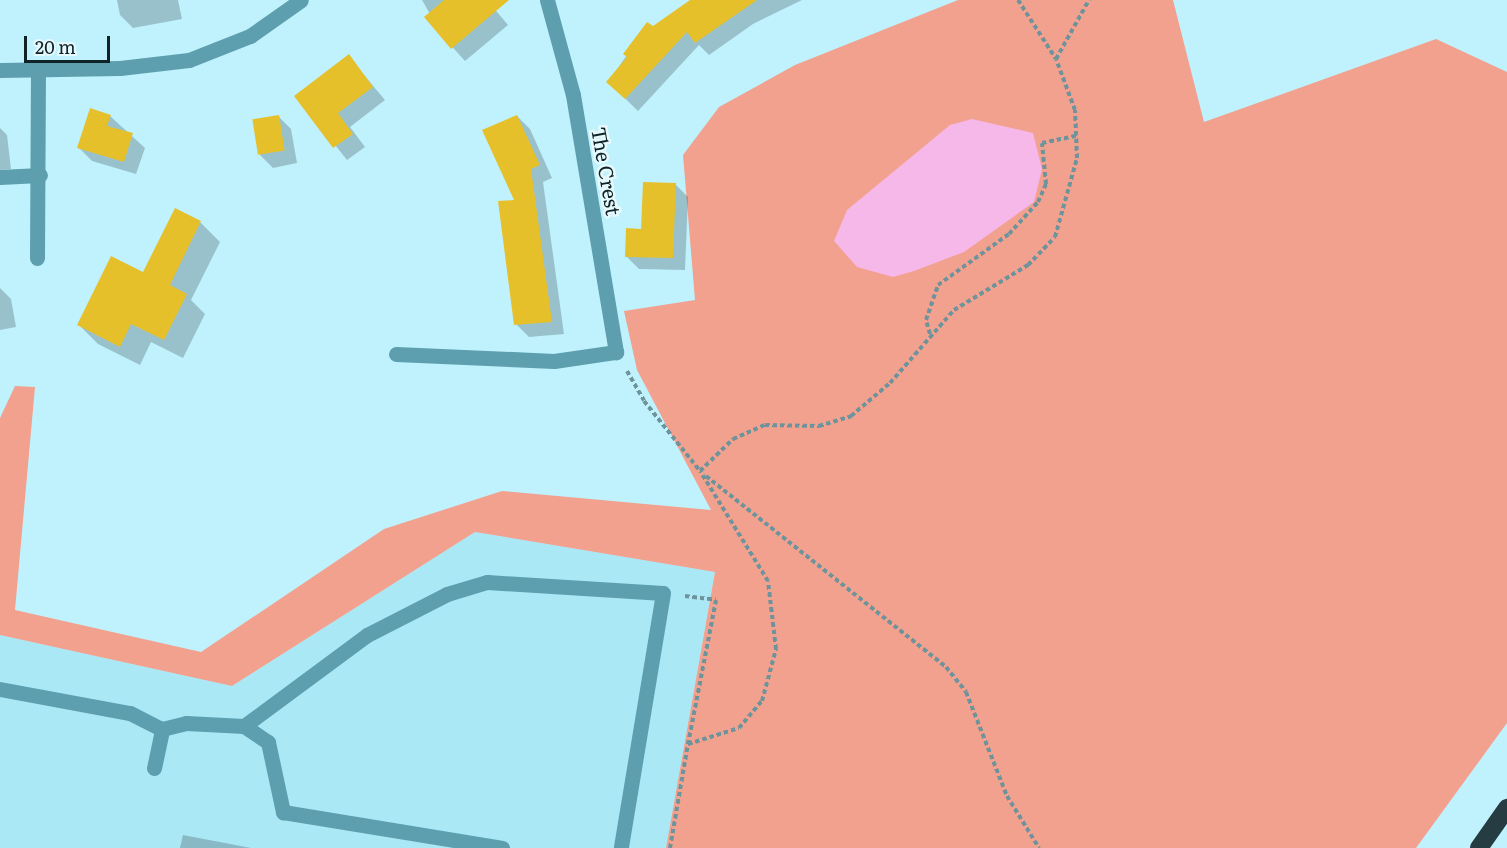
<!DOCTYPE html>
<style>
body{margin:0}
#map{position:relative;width:1507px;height:848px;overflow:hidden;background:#c0f2fe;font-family:Literata,serif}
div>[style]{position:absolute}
.built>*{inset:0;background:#abe8f6}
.green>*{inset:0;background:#f2a18f}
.water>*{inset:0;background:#f5b8e9}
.shadow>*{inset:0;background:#0003}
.building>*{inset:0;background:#e6c02b;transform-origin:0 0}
.path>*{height:4px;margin-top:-2px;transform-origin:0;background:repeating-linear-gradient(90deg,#6f939b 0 4.5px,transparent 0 7.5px)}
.service>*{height:15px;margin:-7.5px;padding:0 7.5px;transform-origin:7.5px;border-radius:7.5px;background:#5d9fae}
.minor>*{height:15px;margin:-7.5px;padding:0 7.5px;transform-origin:7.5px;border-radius:7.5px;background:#5d9fae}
.motorway>*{height:18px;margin:-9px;padding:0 9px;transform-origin:9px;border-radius:9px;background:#243c42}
span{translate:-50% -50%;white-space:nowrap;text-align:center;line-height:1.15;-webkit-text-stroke:5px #e6fafe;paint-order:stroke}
.street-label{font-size:20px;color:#0f2327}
.scale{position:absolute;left:24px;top:36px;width:86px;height:27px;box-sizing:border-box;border:3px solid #0f2327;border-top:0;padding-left:8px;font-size:18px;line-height:21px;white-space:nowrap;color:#0f2327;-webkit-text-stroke:4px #e6fafe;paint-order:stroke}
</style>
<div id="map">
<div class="built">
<div style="clip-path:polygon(475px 532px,715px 572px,666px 848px,0 848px,0 635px,232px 686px)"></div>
</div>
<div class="green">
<div style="clip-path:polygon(958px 0,1173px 0,1204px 122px,1436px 39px,1507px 72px,1507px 723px,1416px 848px,666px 848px,715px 572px,475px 532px,232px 686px,0 635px,0 418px,15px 386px,35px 387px,15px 610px,201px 652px,384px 529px,502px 491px,711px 510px,637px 370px,624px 311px,695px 300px,683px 155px,719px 107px,795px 65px)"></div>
</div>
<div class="water">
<div style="clip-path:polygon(972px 119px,1033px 133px,1042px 169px,1034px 202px,964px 252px,914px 271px,893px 277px,857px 267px,834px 241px,847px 210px,950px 125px)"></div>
</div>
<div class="shadow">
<div style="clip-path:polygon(117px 0,178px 0,182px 19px,133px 28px,120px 15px)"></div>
<div style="clip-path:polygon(422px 0,487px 0,508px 25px,465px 61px,426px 18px,430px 14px)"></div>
<div style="clip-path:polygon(693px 0,802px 0,753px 24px,709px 55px,699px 45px,638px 111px,608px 82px,648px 25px,652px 28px)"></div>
<div style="clip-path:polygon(348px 56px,385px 100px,350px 127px,365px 147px,347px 160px,296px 96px)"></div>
<div style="clip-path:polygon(110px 116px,145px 148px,136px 174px,92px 161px,79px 148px)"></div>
<div style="clip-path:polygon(278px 116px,291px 129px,297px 163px,273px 168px,260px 155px)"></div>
<div style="clip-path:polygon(517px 116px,530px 129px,552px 178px,543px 182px,564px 334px,529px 337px,516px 324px)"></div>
<div style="clip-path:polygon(0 128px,7px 135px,11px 169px,0 170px)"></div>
<div style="clip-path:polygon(675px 184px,688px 197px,685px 270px,639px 269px,626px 256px)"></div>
<div style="clip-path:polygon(175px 210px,201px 223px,220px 242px,191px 300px,205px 314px,183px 358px,151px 342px,140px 365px,98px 344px,79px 325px,144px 274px)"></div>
<div style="clip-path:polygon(0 288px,11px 299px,16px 327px,0 330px)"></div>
<div style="clip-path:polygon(183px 835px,251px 848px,180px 848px)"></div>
</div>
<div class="building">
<div style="clip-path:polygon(444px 0,509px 0,451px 49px,424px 17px)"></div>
<div style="clip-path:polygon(690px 0,757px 0,695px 43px,687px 32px,625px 99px,606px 82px,627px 57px,623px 54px,647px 22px,653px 26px)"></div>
<div style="clip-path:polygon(349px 54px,373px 87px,338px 113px,353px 134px,333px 148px,294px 96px)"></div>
<div style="clip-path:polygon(90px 108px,111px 115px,107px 126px,133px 133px,124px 162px,77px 148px)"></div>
<div style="left:279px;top:115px;width:36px;height:27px;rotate:81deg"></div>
<div style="clip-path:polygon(517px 115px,540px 165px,531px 169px,552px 322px,514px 325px,498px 201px,514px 200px,482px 130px)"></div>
<div style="clip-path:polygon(643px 182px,676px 183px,673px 258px,625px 257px,626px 228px,641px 229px)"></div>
<div style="clip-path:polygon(175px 208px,201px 221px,170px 285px,187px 294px,164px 340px,131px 324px,120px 347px,77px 325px,111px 256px,143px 272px)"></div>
</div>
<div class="path">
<div style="left:1018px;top:0;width:70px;rotate:57.2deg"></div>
<div style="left:930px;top:334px;width:15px;rotate:-106deg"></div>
<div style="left:926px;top:320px;width:37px;rotate:-71deg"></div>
<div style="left:938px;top:285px;width:87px;rotate:-35.7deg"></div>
<div style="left:1009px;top:234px;width:43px;rotate:-47.8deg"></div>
<div style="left:1038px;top:202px;width:20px;rotate:-66deg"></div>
<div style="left:1046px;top:184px;width:41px;rotate:-95.6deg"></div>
<div style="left:1042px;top:143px;width:35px;rotate:-12deg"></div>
<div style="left:627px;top:371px;width:34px;rotate:60deg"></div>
<div style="left:644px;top:401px;width:90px;rotate:51.3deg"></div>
<div style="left:706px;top:476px;width:307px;rotate:38.5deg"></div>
<div style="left:946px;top:667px;width:32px;rotate:51deg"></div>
<div style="left:966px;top:692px;width:112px;rotate:68.5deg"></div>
<div style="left:1007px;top:796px;width:61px;rotate:58.4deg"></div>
<div style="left:685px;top:596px;width:31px;rotate:7deg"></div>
<div style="left:716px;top:600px;width:147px;rotate:101deg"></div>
<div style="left:670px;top:848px;width:106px;rotate:-80.2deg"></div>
<div style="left:688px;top:744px;width:53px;rotate:-17.4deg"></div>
<div style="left:739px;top:728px;width:35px;rotate:-50deg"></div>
<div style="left:762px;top:701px;width:54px;rotate:-74.9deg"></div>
<div style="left:776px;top:649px;width:68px;rotate:-96.7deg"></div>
<div style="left:768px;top:581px;width:129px;rotate:-121.7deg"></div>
<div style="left:700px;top:471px;width:46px;rotate:-44.1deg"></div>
<div style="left:733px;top:439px;width:35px;rotate:-24deg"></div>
<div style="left:765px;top:425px;width:54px;rotate:1.1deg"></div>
<div style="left:819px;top:426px;width:34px;rotate:-17deg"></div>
<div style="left:851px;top:416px;width:51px;rotate:-40.2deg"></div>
<div style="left:890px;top:383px;width:97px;rotate:-48.8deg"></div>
<div style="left:954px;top:310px;width:87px;rotate:-31.3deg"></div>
<div style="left:1028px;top:265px;width:39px;rotate:-46deg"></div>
<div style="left:1055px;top:237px;width:82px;rotate:-74.4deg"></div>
<div style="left:1077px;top:158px;width:48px;rotate:-92.4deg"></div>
<div style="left:1075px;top:110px;width:54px;rotate:-110.4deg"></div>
<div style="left:1056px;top:59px;width:68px;rotate:-60.8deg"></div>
</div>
<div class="service">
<div style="left:396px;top:354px;width:158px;rotate:2.5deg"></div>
<div style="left:554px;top:361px;width:63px;rotate:-8.3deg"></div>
<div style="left:0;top:689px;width:132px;rotate:10.5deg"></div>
<div style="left:130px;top:713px;width:36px;rotate:27deg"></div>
<div style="left:162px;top:729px;width:25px;rotate:-14deg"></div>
<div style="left:186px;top:723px;width:58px;rotate:3deg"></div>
<div style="left:244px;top:726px;width:29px;rotate:34deg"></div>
<div style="left:268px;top:742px;width:72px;rotate:77.9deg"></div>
<div style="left:283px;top:812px;width:222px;rotate:9.3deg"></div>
<div style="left:244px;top:726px;width:153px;rotate:-36.5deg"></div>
<div style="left:367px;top:635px;width:90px;rotate:-27.1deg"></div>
<div style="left:447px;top:594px;width:42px;rotate:-16.7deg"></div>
<div style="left:487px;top:582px;width:176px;rotate:3.6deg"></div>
<div style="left:663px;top:593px;width:258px;rotate:99.4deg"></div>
<div style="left:154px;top:768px;width:40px;rotate:-78deg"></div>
</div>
<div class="minor">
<div style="left:547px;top:0;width:98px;rotate:74.7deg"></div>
<div style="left:573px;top:95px;width:261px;rotate:80.5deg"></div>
<div style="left:0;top:70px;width:120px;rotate:-1deg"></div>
<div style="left:120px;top:68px;width:69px;rotate:-6.6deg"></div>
<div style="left:189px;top:60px;width:66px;rotate:-21.5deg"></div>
<div style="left:250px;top:36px;width:62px;rotate:-35.2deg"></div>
<div style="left:0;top:177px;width:40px;rotate:-2.9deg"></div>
<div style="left:37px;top:258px;width:189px;rotate:-89.7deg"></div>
</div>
<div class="motorway">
<div style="left:1479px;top:848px;width:49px;rotate:-55deg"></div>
</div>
<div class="street-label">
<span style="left:607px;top:171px;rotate:80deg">The Crest</span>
</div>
<div class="scale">20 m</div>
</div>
